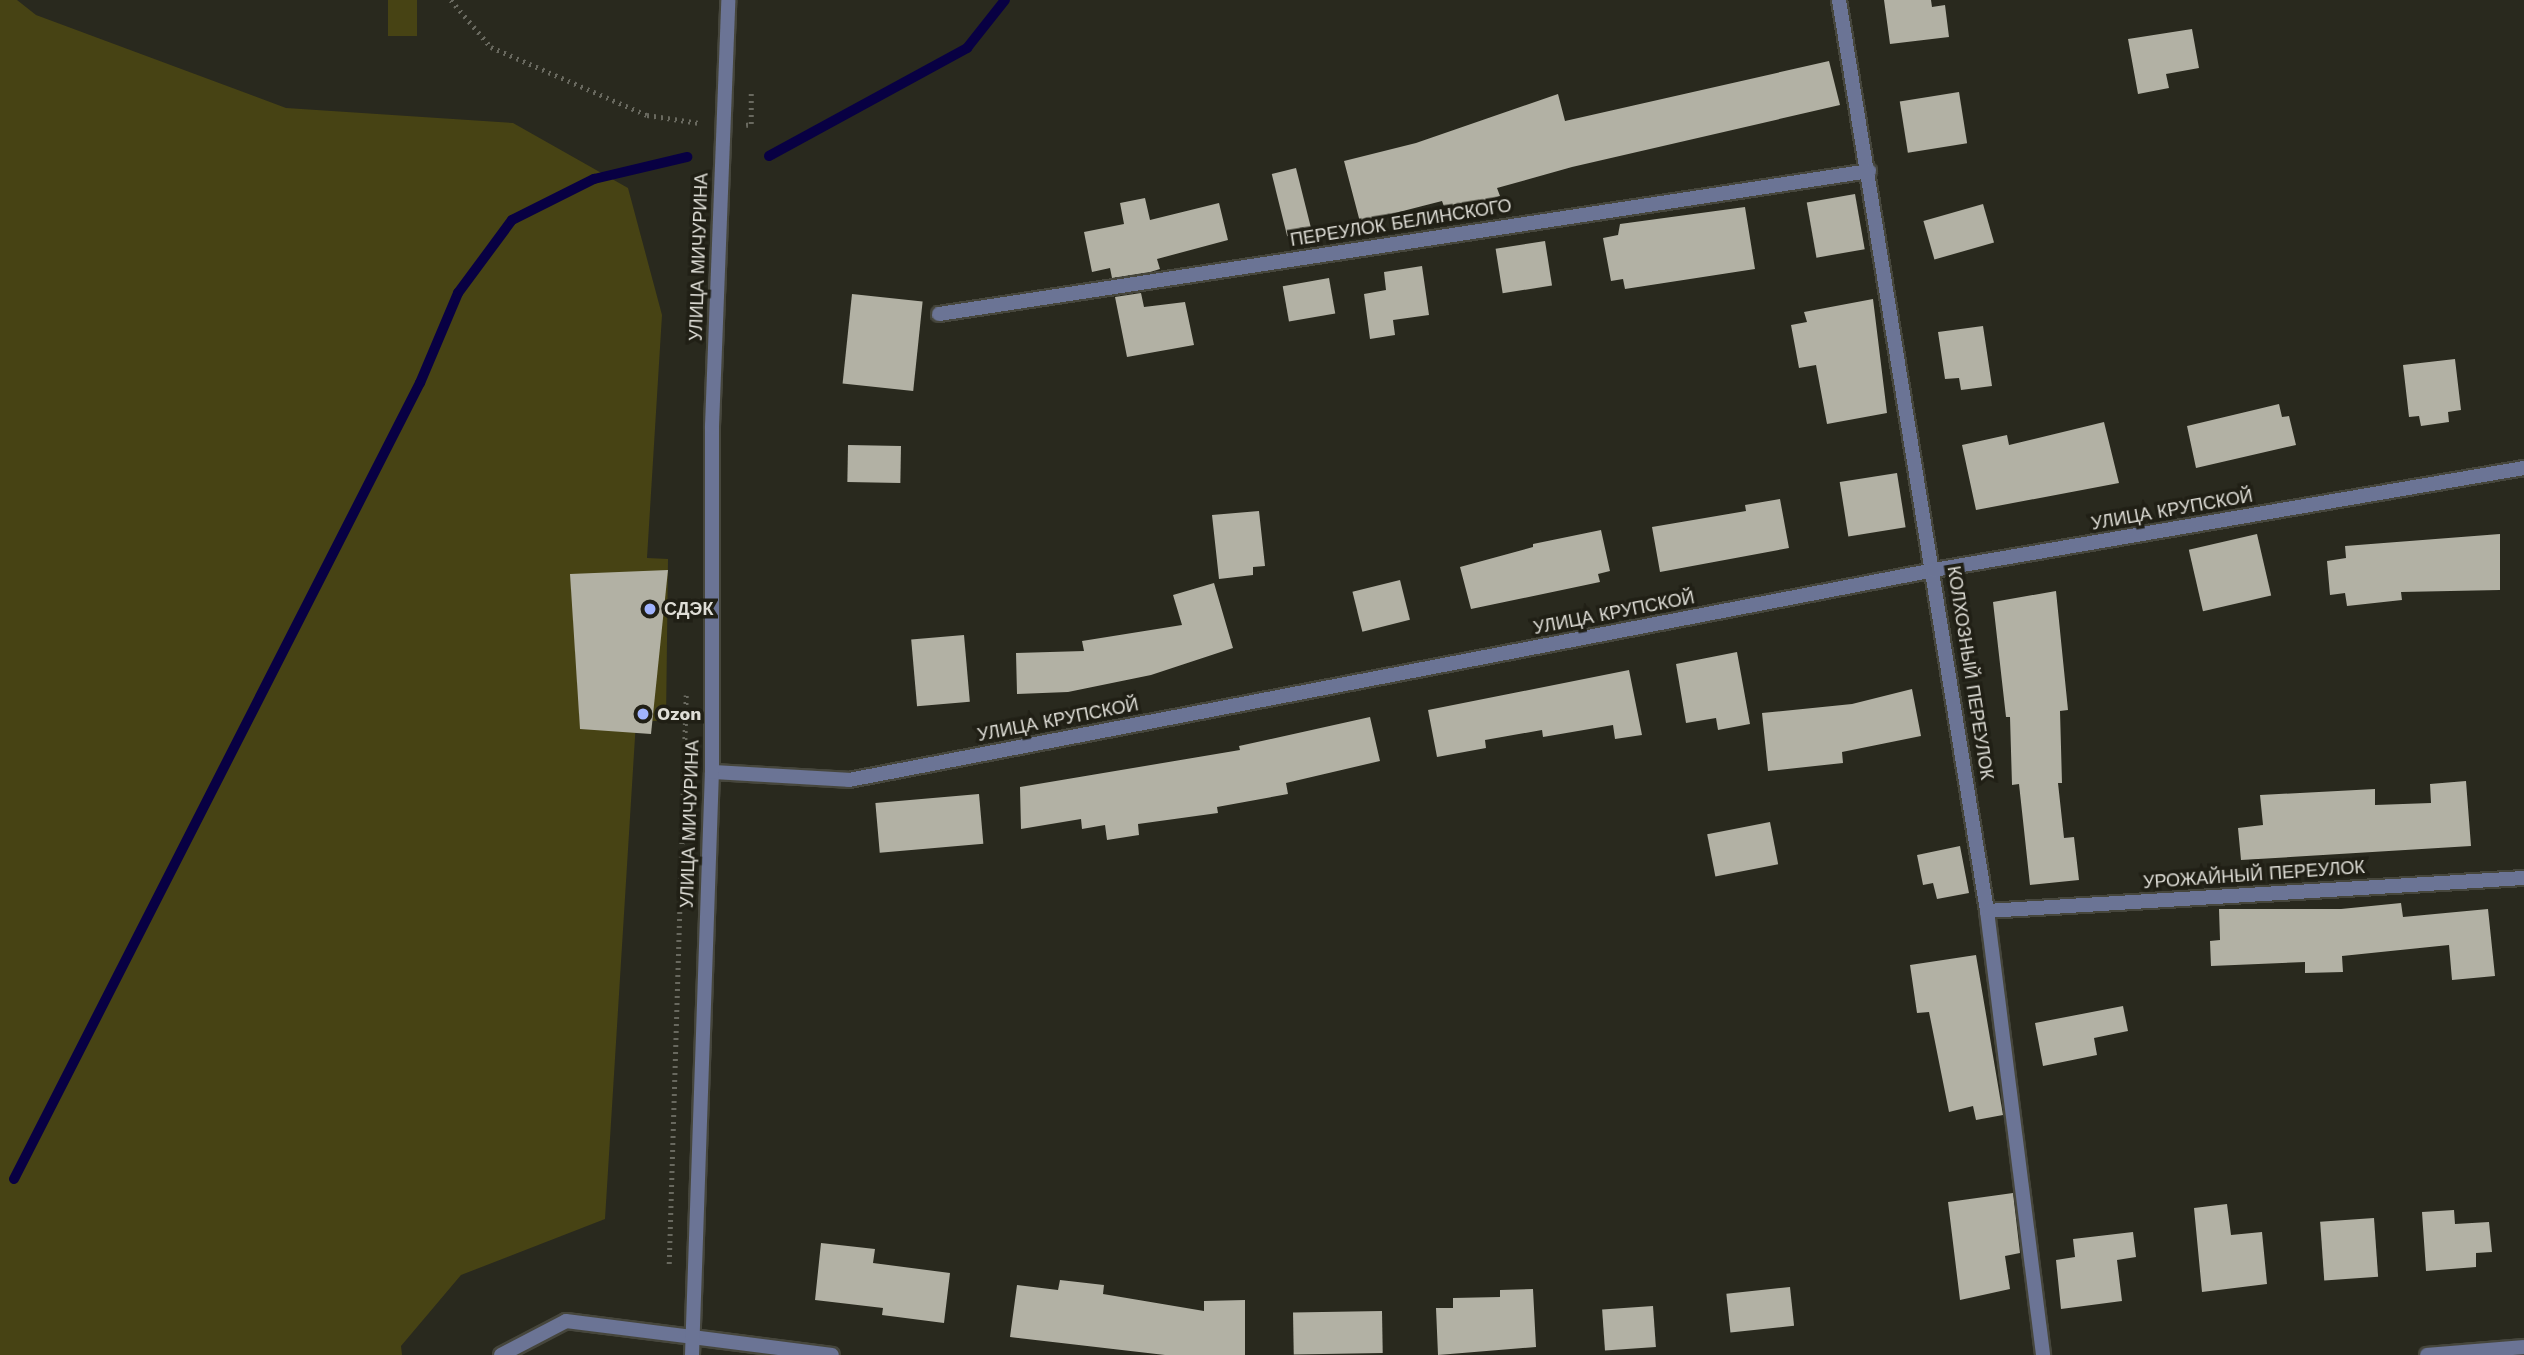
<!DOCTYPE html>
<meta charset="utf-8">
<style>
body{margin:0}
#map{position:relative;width:2524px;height:1355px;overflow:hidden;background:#29291e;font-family:"Work Sans",sans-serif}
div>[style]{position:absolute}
.green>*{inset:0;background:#474314;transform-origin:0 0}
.stream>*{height:10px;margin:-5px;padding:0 5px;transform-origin:5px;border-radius:5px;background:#080043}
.building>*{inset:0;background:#b2b1a4;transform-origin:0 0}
.path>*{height:4.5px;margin-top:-2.25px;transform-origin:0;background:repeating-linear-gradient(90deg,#69695f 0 2px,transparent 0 7px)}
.roads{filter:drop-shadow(2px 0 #46463c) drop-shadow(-2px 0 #46463c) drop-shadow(0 2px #46463c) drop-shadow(0 -2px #46463c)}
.service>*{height:14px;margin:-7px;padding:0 7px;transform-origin:7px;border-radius:7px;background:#6b7495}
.minor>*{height:14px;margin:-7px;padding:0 7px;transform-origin:7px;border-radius:7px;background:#6b7495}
.tertiary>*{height:14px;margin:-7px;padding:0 7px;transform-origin:7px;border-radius:7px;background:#6b7495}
.dots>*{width:19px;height:19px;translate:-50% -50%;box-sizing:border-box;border:4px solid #201f15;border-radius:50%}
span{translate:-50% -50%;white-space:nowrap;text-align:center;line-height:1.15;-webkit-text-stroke:7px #201f15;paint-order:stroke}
.street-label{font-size:18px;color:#dfded7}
.poi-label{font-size:18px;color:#dfded7;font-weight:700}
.left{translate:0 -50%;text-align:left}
</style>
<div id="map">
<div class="green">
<div style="clip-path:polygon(0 0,17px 0,36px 15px,286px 108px,513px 123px,628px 188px,662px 315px,647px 558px,668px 559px,666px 721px,636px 721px,605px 1219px,461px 1275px,401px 1346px,402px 1355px,0 1355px)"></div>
<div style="left:388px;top:0;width:29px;height:36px"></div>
</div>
<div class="stream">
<div style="left:769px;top:156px;width:226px;rotate:-28.6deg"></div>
<div style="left:967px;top:48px;width:61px;rotate:-51.6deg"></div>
<div style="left:14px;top:1179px;width:894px;rotate:-62.98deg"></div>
<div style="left:420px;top:383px;width:98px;rotate:-67.1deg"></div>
<div style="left:458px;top:293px;width:91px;rotate:-53.5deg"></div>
<div style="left:512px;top:220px;width:92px;rotate:-26.6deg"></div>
<div style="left:594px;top:179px;width:96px;rotate:-13.3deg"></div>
</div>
<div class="building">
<div style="clip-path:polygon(1884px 0,1931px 0,1932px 7px,1945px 5px,1949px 37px,1890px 44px)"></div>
<div style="clip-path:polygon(2192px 29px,2199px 68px,2166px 74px,2169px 88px,2138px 94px,2128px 39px)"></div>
<div style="clip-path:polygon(1829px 61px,1840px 105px,1572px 167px,1497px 188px,1500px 196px,1447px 215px,1442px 201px,1360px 222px,1344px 161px,1416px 143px,1558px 94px,1565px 121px)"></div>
<div style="left:1959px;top:92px;width:52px;height:60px;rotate:81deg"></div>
<div style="left:1296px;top:168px;width:64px;height:25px;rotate:76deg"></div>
<div style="left:1855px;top:194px;width:56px;height:49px;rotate:80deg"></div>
<div style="clip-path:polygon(1145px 198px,1150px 220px,1219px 203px,1228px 240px,1157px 259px,1160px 269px,1150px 272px,1112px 278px,1110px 268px,1092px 272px,1084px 232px,1124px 224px,1120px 203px)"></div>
<div style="left:1983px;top:204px;width:40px;height:62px;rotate:74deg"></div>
<div style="clip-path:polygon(1745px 207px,1755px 269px,1625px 289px,1623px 279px,1611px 281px,1603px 238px,1618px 235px,1620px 224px)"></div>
<div style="left:1545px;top:241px;width:45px;height:50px;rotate:81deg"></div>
<div style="clip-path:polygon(1422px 266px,1429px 315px,1393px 320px,1395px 335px,1370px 339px,1364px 294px,1386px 290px,1384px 272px)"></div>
<div style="left:1329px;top:278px;width:36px;height:47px;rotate:80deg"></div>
<div style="clip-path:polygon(1141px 293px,1144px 307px,1185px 302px,1194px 345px,1127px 357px,1115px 297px)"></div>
<div style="left:852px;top:294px;width:71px;height:90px;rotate:6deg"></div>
<div style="clip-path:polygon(1873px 299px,1887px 413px,1827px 424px,1816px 365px,1799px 368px,1791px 325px,1807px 322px,1804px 312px)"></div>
<div style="clip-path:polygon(1983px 326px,1992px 386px,1961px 390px,1959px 378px,1945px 379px,1938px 332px)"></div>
<div style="clip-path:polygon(2455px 359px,2461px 410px,2448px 412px,2449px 422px,2421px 426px,2419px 416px,2409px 417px,2403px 365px)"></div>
<div style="clip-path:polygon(2279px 404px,2282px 417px,2289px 416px,2296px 445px,2196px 468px,2187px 426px)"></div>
<div style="clip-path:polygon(2104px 422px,2119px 483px,1976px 510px,1962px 445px,2007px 435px,2009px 445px)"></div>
<div style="left:848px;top:445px;width:53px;height:37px;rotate:1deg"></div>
<div style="left:1897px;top:473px;width:55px;height:58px;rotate:81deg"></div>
<div style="clip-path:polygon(1780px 499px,1789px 548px,1660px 572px,1652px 527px,1746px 511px,1745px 505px)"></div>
<div style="clip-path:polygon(1259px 511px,1265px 566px,1253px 567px,1253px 575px,1219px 579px,1212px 515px)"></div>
<div style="clip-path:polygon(1601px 530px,1610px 571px,1598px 574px,1600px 582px,1471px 609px,1460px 567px,1533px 547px,1533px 544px)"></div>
<div style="left:2257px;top:534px;width:63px;height:70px;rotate:77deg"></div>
<div style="clip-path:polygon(2500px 534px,2500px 590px,2401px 592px,2402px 600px,2347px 606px,2345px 593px,2330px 595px,2327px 561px,2346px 558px,2345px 546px)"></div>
<div style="clip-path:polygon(668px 570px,651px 734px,580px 729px,570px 574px)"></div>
<div style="left:1400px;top:580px;width:41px;height:49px;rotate:76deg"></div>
<div style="clip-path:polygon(1214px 583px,1233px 648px,1151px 675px,1068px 692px,1017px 694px,1016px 653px,1084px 651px,1082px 641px,1182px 625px,1173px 595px)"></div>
<div style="clip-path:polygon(2056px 591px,2068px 710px,2060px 711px,2062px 783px,2058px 783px,2064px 838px,2074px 837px,2079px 880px,2030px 885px,2019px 784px,2012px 785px,2010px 717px,2006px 717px,1993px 602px)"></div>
<div style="left:964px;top:635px;width:67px;height:53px;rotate:85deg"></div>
<div style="clip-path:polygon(1737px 652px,1750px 724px,1718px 730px,1716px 718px,1686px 723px,1676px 664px)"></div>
<div style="clip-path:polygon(1629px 670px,1642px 735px,1615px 739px,1613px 725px,1543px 737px,1542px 730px,1485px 740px,1486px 748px,1437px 757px,1428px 710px)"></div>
<div style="clip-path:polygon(1912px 689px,1921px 736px,1842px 752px,1843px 763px,1768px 771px,1762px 713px,1852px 704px)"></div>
<div style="clip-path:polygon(1370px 717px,1380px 761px,1286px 783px,1288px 794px,1217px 807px,1218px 813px,1138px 824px,1139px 835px,1107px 840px,1105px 825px,1082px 829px,1081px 819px,1021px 829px,1020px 787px,1240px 750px,1239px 746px)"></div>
<div style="clip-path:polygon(2466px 781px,2471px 846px,2241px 860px,2238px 828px,2263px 825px,2260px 795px,2375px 789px,2375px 805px,2431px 803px,2430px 784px)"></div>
<div style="left:979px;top:794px;width:50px;height:104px;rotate:85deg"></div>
<div style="left:1770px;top:822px;width:43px;height:64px;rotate:79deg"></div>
<div style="clip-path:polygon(1960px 846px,1969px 893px,1937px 899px,1933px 883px,1923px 885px,1917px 855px)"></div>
<div style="clip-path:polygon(2401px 903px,2403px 917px,2488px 909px,2495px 976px,2452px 980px,2449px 945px,2342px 956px,2343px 972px,2305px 973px,2305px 962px,2211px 966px,2210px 941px,2220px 940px,2219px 909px,2341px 909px)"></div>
<div style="clip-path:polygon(1976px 955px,2003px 1115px,1976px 1120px,1973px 1106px,1949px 1112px,1929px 1012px,1917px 1013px,1910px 965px)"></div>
<div style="clip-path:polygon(2123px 1006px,2128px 1031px,2094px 1038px,2097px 1055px,2043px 1066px,2035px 1023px)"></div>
<div style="clip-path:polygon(2013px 1193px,2020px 1253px,2005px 1256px,2010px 1289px,1960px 1300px,1948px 1202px)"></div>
<div style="clip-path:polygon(2227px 1204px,2231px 1235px,2262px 1232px,2267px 1284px,2202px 1292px,2194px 1208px)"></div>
<div style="clip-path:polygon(2454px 1210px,2455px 1224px,2489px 1222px,2492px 1252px,2476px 1253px,2476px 1267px,2426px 1271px,2422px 1212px)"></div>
<div style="left:2374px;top:1218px;width:59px;height:54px;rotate:86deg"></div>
<div style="clip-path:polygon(2133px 1232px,2136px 1257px,2117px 1260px,2122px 1301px,2061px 1309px,2056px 1260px,2075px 1257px,2073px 1239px)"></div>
<div style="clip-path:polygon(821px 1243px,875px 1249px,873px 1263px,950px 1273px,944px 1323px,882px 1315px,883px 1308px,815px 1300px)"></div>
<div style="clip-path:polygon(1060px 1280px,1104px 1285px,1103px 1294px,1204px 1311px,1204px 1301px,1245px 1300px,1245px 1355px,1165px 1355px,1010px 1337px,1017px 1285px,1058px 1290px)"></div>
<div style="left:1790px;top:1287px;width:39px;height:64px;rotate:84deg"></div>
<div style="clip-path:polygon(1533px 1289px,1536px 1347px,1438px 1355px,1436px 1308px,1453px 1308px,1453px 1298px,1500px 1297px,1500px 1290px)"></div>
<div style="left:1653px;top:1306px;width:41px;height:51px;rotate:86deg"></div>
<div style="left:1382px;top:1311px;width:42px;height:89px;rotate:89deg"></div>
</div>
<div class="path">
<div style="left:451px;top:0;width:62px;rotate:49.6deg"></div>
<div style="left:491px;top:47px;width:170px;rotate:23.6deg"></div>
<div style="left:647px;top:115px;width:53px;rotate:8.7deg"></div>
<div style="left:746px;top:125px;width:5px;rotate:-11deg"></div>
<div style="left:751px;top:124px;width:32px;rotate:-90deg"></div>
<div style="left:669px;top:1264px;width:569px;rotate:-88.29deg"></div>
</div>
<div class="roads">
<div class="service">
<div style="left:501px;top:1355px;width:73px;rotate:-27.6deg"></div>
<div style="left:566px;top:1321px;width:127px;rotate:7.2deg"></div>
</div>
<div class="minor">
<div style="left:1839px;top:0;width:923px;rotate:80.77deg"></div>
<div style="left:1987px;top:911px;width:448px;rotate:82.8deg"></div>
<div style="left:939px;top:314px;width:941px;rotate:-8.74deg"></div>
<div style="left:712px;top:772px;width:137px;rotate:3.3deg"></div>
<div style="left:849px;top:780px;width:1105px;rotate:-10.95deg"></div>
<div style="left:1934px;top:570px;width:599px;rotate:-9.81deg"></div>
<div style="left:1987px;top:911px;width:538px;rotate:-3.52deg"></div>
<div style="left:692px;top:1337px;width:141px;rotate:7.3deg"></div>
<div style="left:2427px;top:1355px;width:97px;rotate:-4.7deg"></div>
</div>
<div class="tertiary">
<div style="left:692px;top:1355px;width:583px;rotate:-88.04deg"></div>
<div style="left:712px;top:772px;width:346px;rotate:-90deg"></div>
<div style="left:712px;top:426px;width:426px;rotate:-87.8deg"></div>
</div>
</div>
<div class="dots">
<div style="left:650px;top:609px;background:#a0b3fd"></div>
<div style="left:643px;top:714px;background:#a0b3fd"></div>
</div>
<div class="street-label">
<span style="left:1401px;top:223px;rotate:-9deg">ПЕРЕУЛОК БЕЛИНСКОГО</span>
<span style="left:699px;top:257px;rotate:-88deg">УЛИЦА МИЧУРИНА</span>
<span style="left:2172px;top:510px;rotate:-10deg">УЛИЦА КРУПСКОЙ</span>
<span style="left:1614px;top:613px;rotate:-11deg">УЛИЦА КРУПСКОЙ</span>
<span style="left:1970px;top:673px;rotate:81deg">КОЛХОЗНЫЙ ПЕРЕУЛОК</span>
<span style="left:1058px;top:720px;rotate:-11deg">УЛИЦА КРУПСКОЙ</span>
<span style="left:690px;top:824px;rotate:-88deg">УЛИЦА МИЧУРИНА</span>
<span style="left:2254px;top:875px;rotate:-4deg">УРОЖАЙНЫЙ ПЕРЕУЛОК</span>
</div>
<div class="poi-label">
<span class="left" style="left:664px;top:609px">СДЭК</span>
<span class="left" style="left:657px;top:714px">Ozon</span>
</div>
</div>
